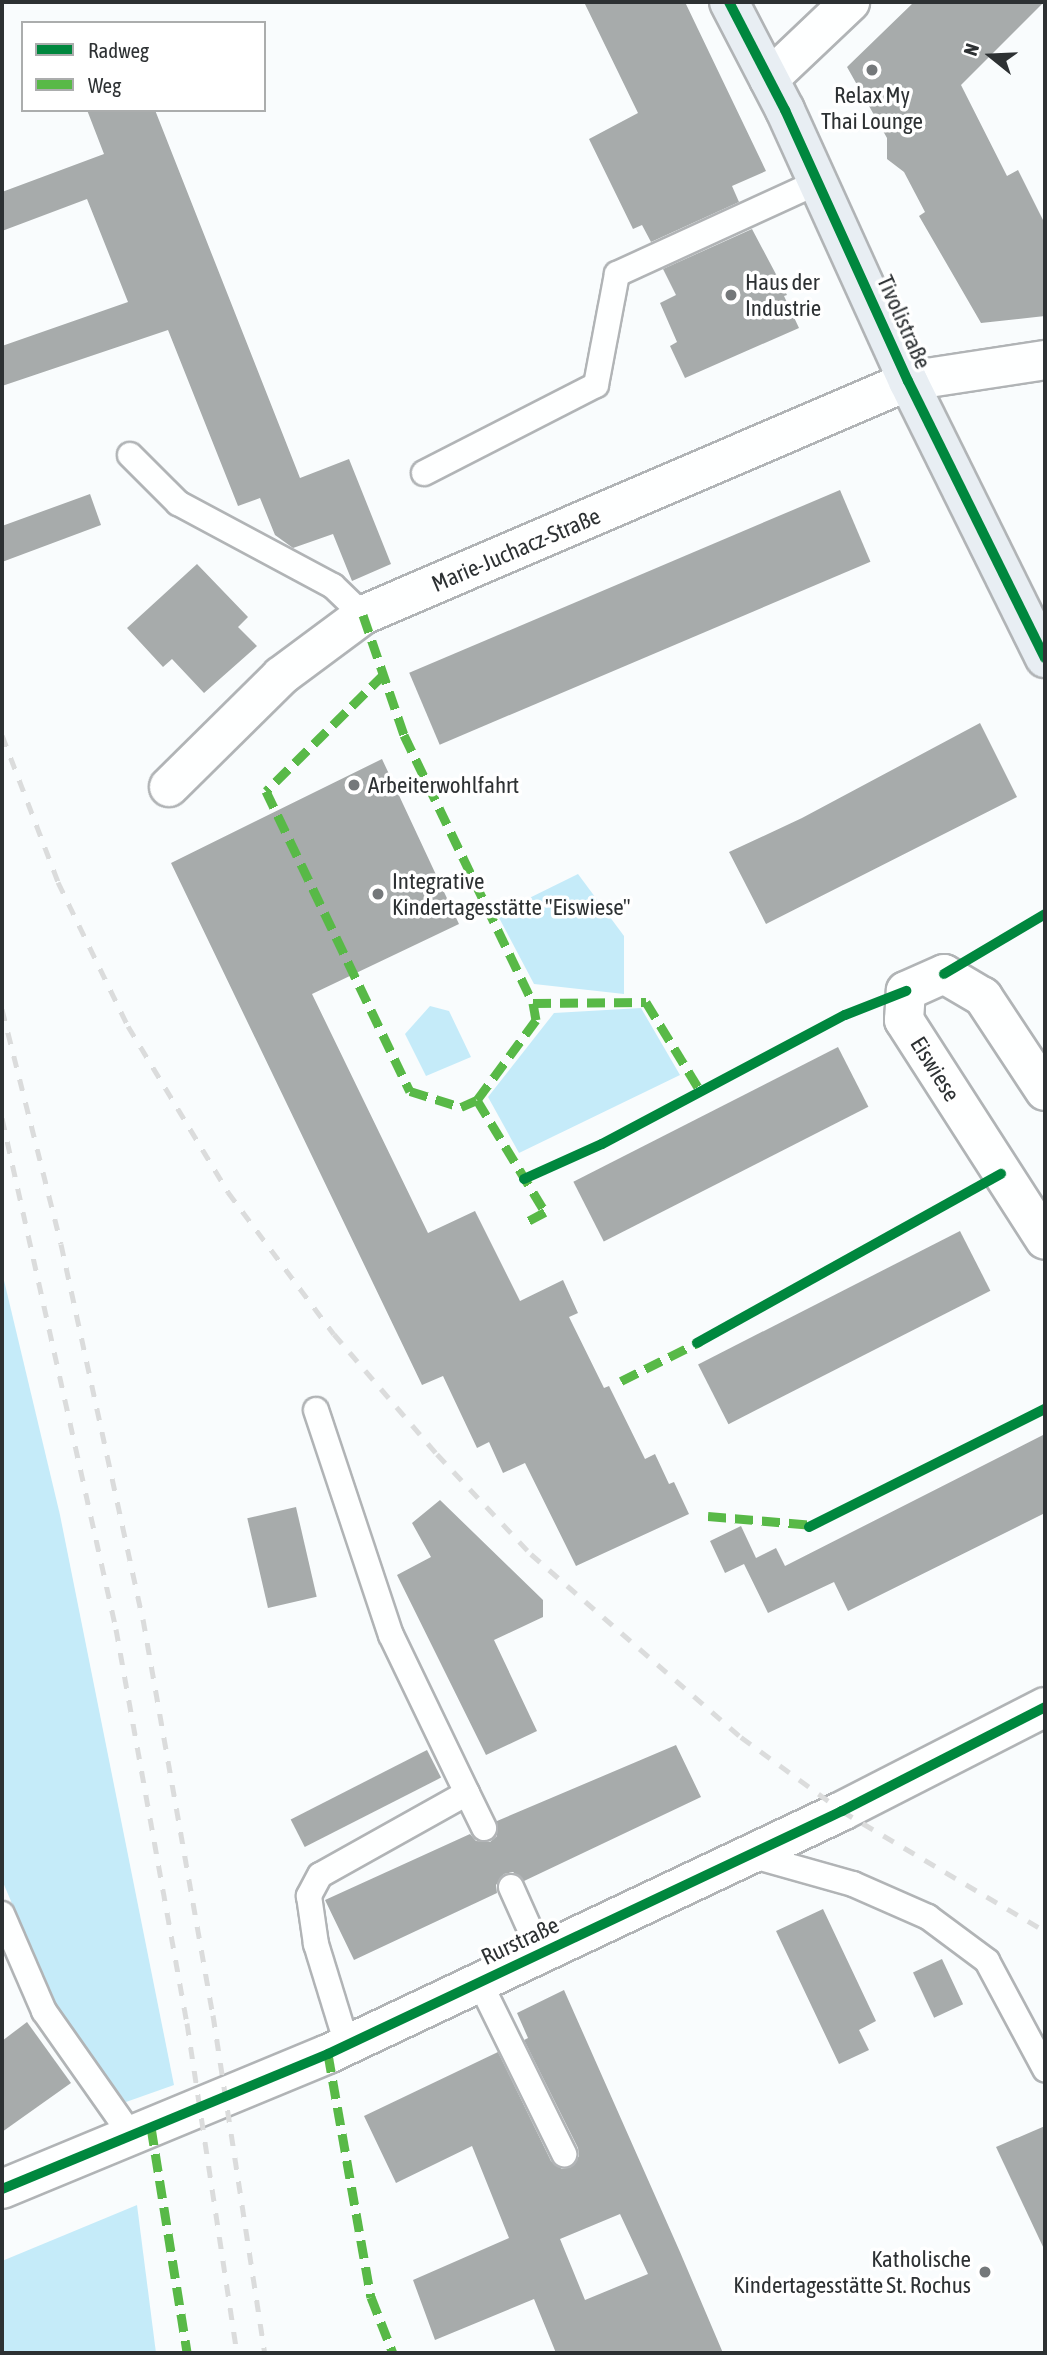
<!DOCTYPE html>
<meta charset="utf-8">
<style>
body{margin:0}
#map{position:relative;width:1047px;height:2355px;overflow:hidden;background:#f9fcfd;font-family:"Asap Condensed",sans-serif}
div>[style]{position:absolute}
.green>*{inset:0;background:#c5ebf9}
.building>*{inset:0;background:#a7abab;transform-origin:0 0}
.roads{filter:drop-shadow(2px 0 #b1b4b6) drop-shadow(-2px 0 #b1b4b6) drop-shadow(0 2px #b1b4b6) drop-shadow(0 -2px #b1b4b6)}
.lane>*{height:24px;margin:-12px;padding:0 12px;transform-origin:12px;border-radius:12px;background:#feffff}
.street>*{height:38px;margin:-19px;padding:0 19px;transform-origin:19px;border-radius:19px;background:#feffff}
.primary>*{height:38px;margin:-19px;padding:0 19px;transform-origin:19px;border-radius:19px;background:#e8eef3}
.rail>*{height:5px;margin-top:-2.5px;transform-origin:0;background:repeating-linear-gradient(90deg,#dbdcdc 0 12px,transparent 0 24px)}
.quiet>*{height:9px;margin-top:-4.5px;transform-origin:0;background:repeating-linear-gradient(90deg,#58b947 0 18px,transparent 0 27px)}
.cycleway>*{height:10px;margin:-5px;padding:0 5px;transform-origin:5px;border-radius:5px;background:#00873e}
.dots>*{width:19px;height:19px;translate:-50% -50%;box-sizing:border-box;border:4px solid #fff;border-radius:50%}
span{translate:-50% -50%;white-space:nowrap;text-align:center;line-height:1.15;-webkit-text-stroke:7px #fff;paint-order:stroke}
.poi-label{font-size:23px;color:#2d3133}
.left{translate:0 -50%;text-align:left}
.right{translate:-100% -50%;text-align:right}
.street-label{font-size:23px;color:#2d3133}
.frame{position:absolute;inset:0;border:4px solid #2d3133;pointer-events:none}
.legend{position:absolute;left:21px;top:21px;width:245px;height:91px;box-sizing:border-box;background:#fff;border:2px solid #abadad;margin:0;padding:9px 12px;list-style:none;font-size:21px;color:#2d3133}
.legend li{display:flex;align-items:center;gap:14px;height:35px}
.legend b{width:35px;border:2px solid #abadad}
.north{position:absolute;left:956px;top:21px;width:70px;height:70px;-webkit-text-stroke:5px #fff;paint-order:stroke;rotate:288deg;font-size:19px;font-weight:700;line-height:28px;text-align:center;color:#2d3133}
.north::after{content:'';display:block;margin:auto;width:24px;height:32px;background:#2d3133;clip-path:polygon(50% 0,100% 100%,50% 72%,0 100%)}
</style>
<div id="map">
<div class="green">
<div style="clip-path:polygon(578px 874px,624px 936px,624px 994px,534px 984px,497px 914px)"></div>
<div style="clip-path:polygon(430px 1006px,449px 1011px,471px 1057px,426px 1076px,405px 1034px)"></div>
<div style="clip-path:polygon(641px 1008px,680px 1075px,519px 1153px,488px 1097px,554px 1013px)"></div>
<div style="clip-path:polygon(2px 1272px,60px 1515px,174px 2085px,126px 2102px,58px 2012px,2px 1880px)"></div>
<div style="clip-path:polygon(137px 2205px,156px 2353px,2px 2353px,2px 2261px)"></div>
</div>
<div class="building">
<div style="clip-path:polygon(584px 2px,685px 2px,766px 171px,732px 186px,739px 202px,651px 242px,642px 225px,633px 229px,589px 139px,638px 113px)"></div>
<div style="clip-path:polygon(914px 2px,1044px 2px,961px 85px,1007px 176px,1018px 170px,1045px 224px,1045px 316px,981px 323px,919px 216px,925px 212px,904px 172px,887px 159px,887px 138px,847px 67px)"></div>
<div style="clip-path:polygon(87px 110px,155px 110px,300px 478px,349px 459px,391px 564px,352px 581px,333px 534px,293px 548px,275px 535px,260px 498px,238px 506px,168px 330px,2px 386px,2px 346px,128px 302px,87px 199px,2px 231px,2px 192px,104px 154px)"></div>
<div style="clip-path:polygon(752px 229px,787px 295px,784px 296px,799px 328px,685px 378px,670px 346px,677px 342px,660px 303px,676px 295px,663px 269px)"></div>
<div style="left:840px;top:490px;width:78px;height:468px;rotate:67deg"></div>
<div style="clip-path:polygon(90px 494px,101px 525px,2px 562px,2px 526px)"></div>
<div style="clip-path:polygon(197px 564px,248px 617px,238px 627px,257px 646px,204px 693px,172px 659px,163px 667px,127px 628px)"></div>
<div style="clip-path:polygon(980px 723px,1017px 797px,766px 924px,729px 852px,802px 818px)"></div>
<div style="clip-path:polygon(382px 759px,459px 924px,312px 994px,428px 1233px,475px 1211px,520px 1301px,563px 1280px,578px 1313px,569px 1317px,604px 1388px,609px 1386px,645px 1459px,655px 1454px,669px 1484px,674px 1482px,689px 1514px,576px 1566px,525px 1463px,503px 1473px,489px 1442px,477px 1448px,443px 1376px,422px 1385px,171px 863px)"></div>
<div style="left:838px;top:1047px;width:67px;height:297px;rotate:63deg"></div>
<div style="left:960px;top:1231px;width:67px;height:294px;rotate:63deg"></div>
<div style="clip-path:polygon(1045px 1434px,1045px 1513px,848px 1611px,834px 1582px,768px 1613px,744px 1564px,725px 1573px,710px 1541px,741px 1526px,756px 1558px,776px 1548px,785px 1566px)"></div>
<div style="clip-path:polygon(440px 1500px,543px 1600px,543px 1617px,494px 1640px,537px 1731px,486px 1755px,397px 1575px,431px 1557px,412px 1523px)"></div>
<div style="left:296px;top:1507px;width:92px;height:50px;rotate:77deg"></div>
<div style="clip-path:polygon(676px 1745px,701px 1797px,524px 1881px,513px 1872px,504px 1874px,496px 1885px,497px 1893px,354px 1960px,325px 1900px,470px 1834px,476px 1841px,490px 1842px,497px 1836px,497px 1821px)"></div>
<div style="left:427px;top:1750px;width:31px;height:153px;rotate:63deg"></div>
<div style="clip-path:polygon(823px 1909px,876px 2021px,859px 2030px,869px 2050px,839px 2064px,776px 1931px)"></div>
<div style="left:942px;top:1959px;width:50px;height:32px;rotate:65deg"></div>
<div style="clip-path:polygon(evenodd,564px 1990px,680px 2252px,723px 2353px,556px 2353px,534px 2299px,435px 2340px,413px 2280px,509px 2238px,472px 2146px,396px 2183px,364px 2116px,498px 2052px,551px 2161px,562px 2169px,571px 2167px,579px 2156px,578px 2148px,524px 2040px,528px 2038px,517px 2013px,564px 1990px,620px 2214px,648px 2274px,585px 2300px,560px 2239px,620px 2214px)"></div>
<div style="clip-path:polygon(27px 2022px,71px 2083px,2px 2132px,2px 2041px)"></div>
<div style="clip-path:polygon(1045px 2126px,1045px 2251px,996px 2147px)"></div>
</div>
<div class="roads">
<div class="lane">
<div style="left:130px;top:455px;width:68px;rotate:45deg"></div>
<div style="left:178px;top:503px;width:176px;rotate:28.2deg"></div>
<div style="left:333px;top:586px;width:42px;rotate:44deg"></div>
<div style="left:424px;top:473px;width:193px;rotate:-27.1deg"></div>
<div style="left:596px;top:385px;width:113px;rotate:-79.3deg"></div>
<div style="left:617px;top:274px;width:221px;rotate:-24.6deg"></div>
<div style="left:316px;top:1410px;width:237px;rotate:71.6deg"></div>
<div style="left:391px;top:1635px;width:175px;rotate:64.3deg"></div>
<div style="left:467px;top:1793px;width:168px;rotate:150.8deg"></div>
<div style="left:320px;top:1875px;width:24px;rotate:118deg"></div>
<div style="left:309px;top:1896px;width:49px;rotate:81.7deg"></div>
<div style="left:316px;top:1944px;width:106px;rotate:72.9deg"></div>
<div style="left:467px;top:1793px;width:39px;rotate:64deg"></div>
<div style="left:750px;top:1855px;width:107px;rotate:15.7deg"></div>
<div style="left:853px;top:1884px;width:82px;rotate:23.7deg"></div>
<div style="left:928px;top:1917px;width:74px;rotate:36.7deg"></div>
<div style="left:987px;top:1961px;width:123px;rotate:61.8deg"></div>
<div style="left:511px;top:1887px;width:73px;rotate:65.9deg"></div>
<div style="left:2px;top:1914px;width:106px;rotate:66.6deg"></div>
<div style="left:44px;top:2011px;width:151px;rotate:54.9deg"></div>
<div style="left:480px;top:1983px;width:191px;rotate:63.8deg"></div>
</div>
<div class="street">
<div style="left:769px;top:79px;width:112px;rotate:-43.5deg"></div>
<div style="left:169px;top:787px;width:158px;rotate:-44.7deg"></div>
<div style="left:281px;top:676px;width:102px;rotate:-36.6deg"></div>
<div style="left:363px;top:615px;width:593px;rotate:-23.24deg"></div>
<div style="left:908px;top:381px;width:139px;rotate:-8.7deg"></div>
<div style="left:1045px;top:1091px;width:113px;rotate:-123.4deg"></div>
<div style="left:983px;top:997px;width:45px;rotate:-149.5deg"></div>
<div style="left:944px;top:974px;width:42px;rotate:155.9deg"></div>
<div style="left:906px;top:991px;width:29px;rotate:94deg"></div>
<div style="left:904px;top:1020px;width:261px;rotate:57.3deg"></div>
<div style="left:2px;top:2189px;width:353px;rotate:-22.5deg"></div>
<div style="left:328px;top:2054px;width:569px;rotate:-25.3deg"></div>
<div style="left:842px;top:1811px;width:228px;rotate:-27.1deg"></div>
</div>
<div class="primary">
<div style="left:729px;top:2px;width:122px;rotate:62.6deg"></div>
<div style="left:785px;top:110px;width:298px;rotate:65.6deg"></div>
<div style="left:908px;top:381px;width:309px;rotate:63.7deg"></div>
</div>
</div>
<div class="rail">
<div style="left:2px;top:735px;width:157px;rotate:69.1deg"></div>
<div style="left:58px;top:882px;width:160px;rotate:64.1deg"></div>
<div style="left:128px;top:1026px;width:194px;rotate:58.9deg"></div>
<div style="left:228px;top:1192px;width:177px;rotate:53.3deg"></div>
<div style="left:334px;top:1334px;width:158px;rotate:49.4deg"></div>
<div style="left:437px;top:1454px;width:137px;rotate:46.8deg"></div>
<div style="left:531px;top:1554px;width:279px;rotate:41.1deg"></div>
<div style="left:741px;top:1737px;width:125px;rotate:36.2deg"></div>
<div style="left:842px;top:1811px;width:236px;rotate:30.6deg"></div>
<div style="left:2px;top:1009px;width:242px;rotate:75.9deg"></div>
<div style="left:61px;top:1244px;width:384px;rotate:77.7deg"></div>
<div style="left:143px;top:1619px;width:402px;rotate:80deg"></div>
<div style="left:213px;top:2015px;width:342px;rotate:81.3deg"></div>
<div style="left:2px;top:1118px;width:524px;rotate:77.42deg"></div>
<div style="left:116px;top:1629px;width:400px;rotate:79.8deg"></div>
<div style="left:187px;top:2023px;width:334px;rotate:81.4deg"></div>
</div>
<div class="quiet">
<div style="left:363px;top:615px;width:127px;rotate:71.1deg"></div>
<div style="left:404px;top:735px;width:297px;rotate:64.3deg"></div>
<div style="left:533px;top:1003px;width:17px;rotate:80deg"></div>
<div style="left:536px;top:1020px;width:99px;rotate:126.4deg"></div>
<div style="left:477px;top:1100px;width:131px;rotate:58.7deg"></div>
<div style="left:545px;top:1212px;width:21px;rotate:152deg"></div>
<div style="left:384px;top:674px;width:166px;rotate:135.2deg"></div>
<div style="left:266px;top:791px;width:333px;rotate:64.4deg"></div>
<div style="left:410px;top:1091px;width:53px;rotate:17.4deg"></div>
<div style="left:461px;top:1107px;width:17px;rotate:-24deg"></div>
<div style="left:533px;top:1003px;width:113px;rotate:-0.5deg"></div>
<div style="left:646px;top:1002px;width:105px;rotate:58.6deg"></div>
<div style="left:621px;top:1381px;width:89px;rotate:-26.6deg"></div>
<div style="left:708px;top:1516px;width:106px;rotate:4.9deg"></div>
<div style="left:328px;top:2054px;width:247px;rotate:80deg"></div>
<div style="left:371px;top:2297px;width:60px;rotate:68.6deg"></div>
<div style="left:151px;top:2127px;width:229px;rotate:80.9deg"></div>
</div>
<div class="cycleway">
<div style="left:729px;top:2px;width:122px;rotate:62.6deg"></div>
<div style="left:785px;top:110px;width:298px;rotate:65.6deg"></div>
<div style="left:908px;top:381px;width:309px;rotate:63.7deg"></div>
<div style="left:944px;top:974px;width:117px;rotate:-30.7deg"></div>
<div style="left:524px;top:1179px;width:85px;rotate:-24.2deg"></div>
<div style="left:602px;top:1144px;width:275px;rotate:-28deg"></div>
<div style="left:845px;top:1015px;width:66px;rotate:-21.5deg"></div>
<div style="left:697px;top:1343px;width:348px;rotate:-29.1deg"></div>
<div style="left:809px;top:1527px;width:264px;rotate:-26.6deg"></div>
<div style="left:2px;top:2189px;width:353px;rotate:-22.5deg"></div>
<div style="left:328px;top:2054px;width:569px;rotate:-25.3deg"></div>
<div style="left:842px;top:1811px;width:228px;rotate:-27.1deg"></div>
</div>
<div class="dots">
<div style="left:872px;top:70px;background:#74787a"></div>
<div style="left:731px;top:295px;background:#74787a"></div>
<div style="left:354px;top:785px;background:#74787a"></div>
<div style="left:378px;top:894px;background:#74787a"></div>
<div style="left:985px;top:2272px;background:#74787a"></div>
</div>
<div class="poi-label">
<span style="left:872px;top:108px">Relax My<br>Thai Lounge</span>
<span class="left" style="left:745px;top:295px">Haus der<br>Industrie</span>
<span class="left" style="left:368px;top:785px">Arbeiterwohlfahrt</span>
<span class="left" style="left:392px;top:894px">Integrative<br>Kindertagesstätte "Eiswiese"</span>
<span class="right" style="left:971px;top:2272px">Katholische<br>Kindertagesstätte St. Rochus</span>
</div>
<div class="street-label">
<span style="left:904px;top:322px;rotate:66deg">Tivolistraße</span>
<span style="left:516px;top:550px;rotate:-23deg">Marie-Juchacz-Straße</span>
<span style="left:935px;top:1069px;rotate:58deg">Eiswiese</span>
<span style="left:520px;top:1941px;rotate:-25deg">Rurstraße</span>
</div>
<div class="frame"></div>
<ul class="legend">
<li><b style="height:9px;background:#00873e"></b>Radweg</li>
<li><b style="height:9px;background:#58b947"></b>Weg</li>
</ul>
<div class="north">N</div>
</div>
